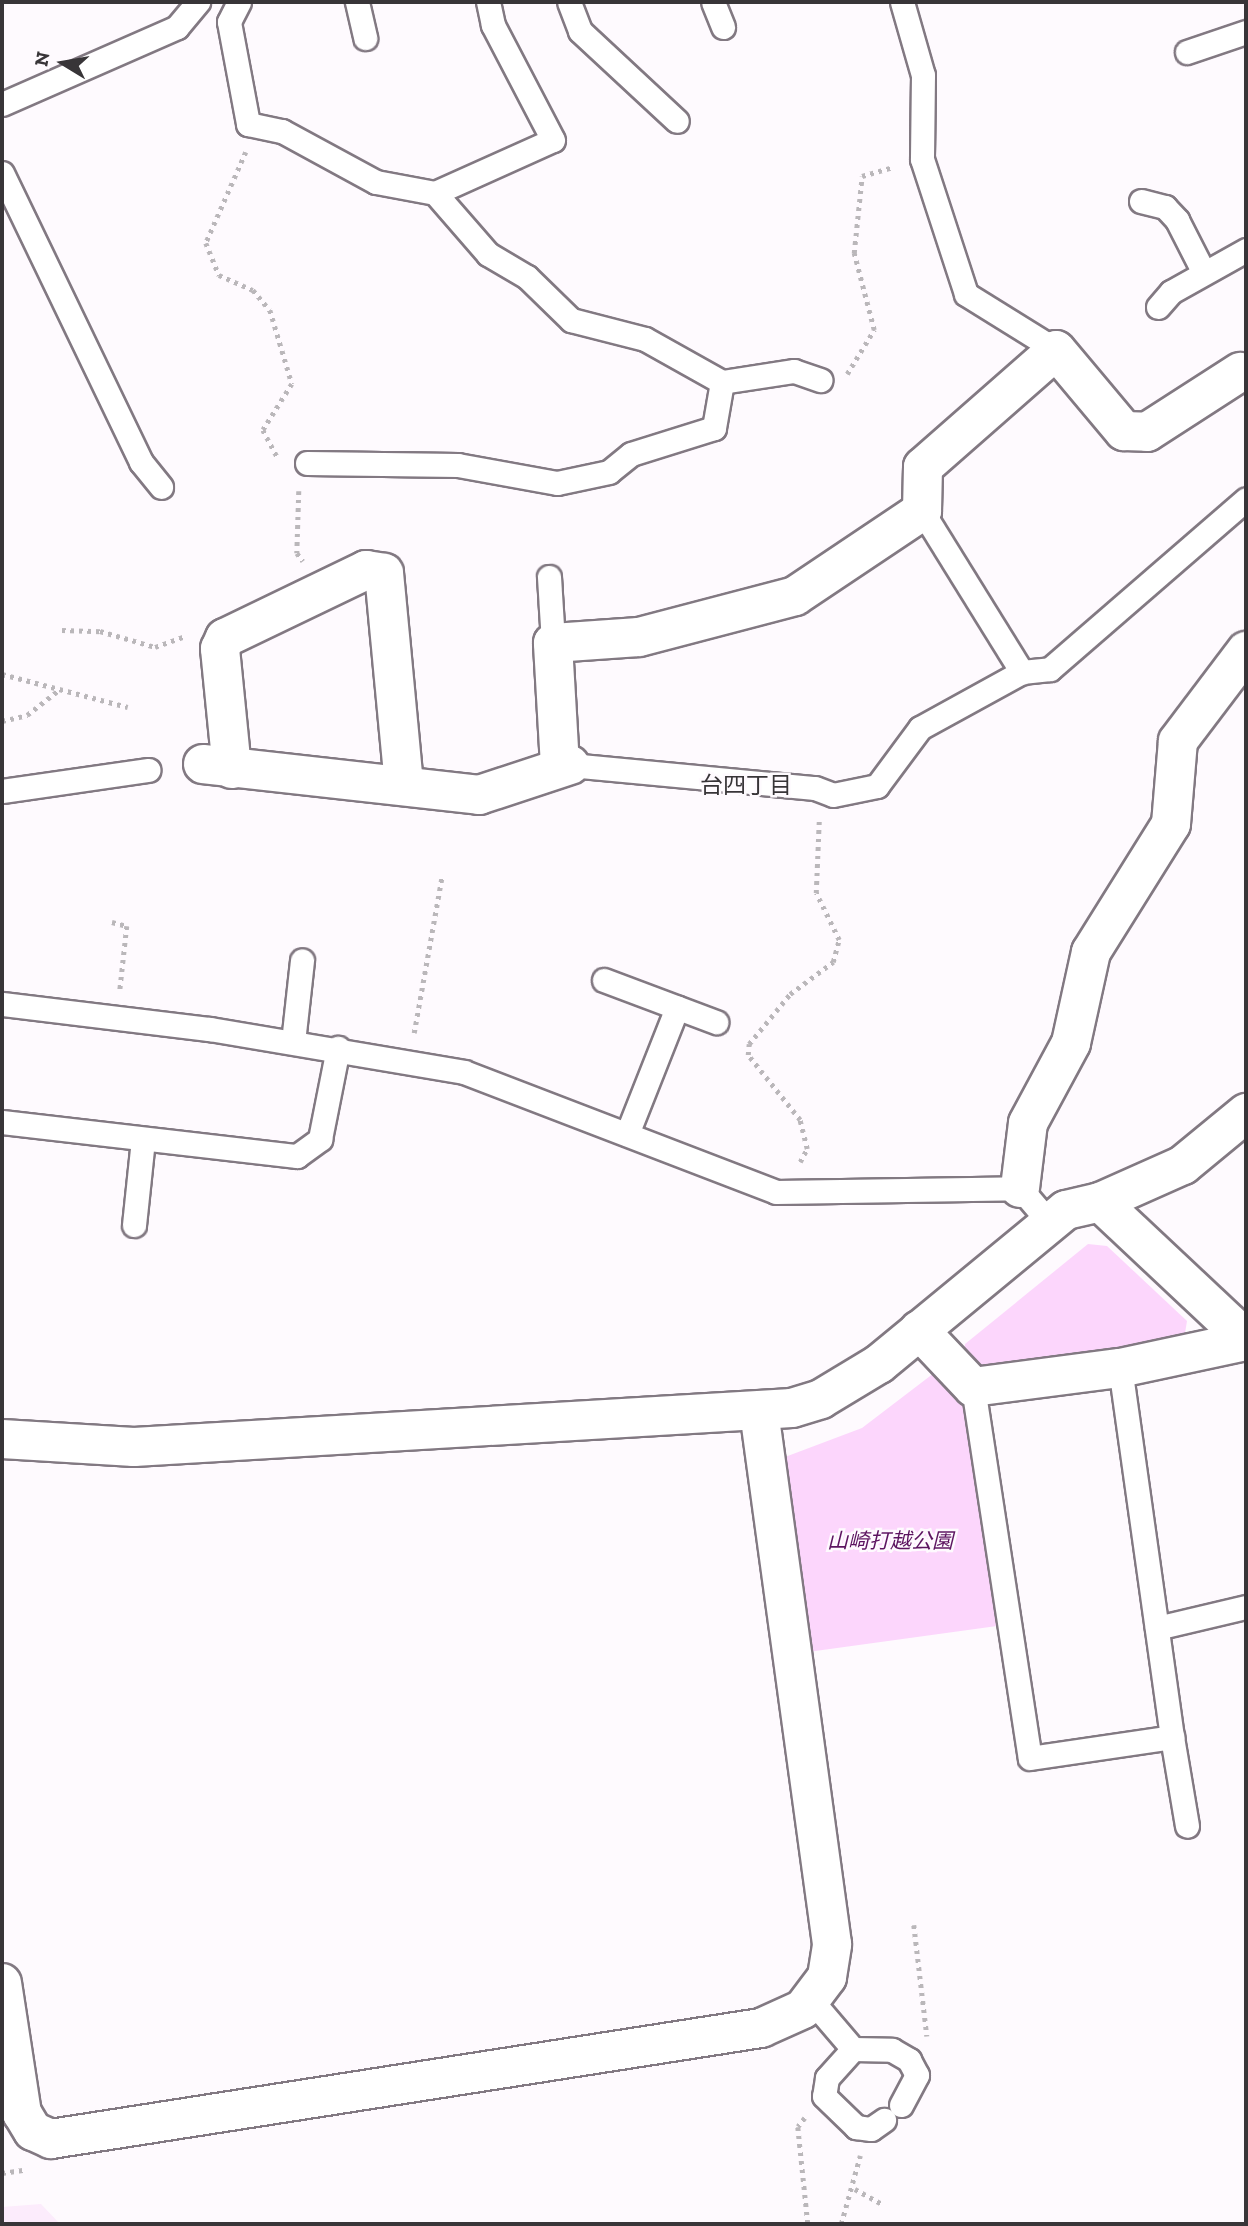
<!DOCTYPE html>
<meta charset="utf-8">
<style>
body{margin:0}
#map{position:relative;width:1248px;height:2226px;overflow:hidden;background:#fefafe;font-family:"Zilla Slab","Noto Sans JP",serif}
div>[style]{position:absolute}
.built>*{inset:0;background:#fcecfc}
.green>*{inset:0;background:#fcd6fc}
.path>*{height:4.5px;margin-top:-2.25px;transform-origin:0;background:repeating-linear-gradient(90deg,#bab7ba 0 3.5px,transparent 0 8.5px)}
.roads{filter:drop-shadow(2px 0 #827982) drop-shadow(-2px 0 #827982) drop-shadow(0 2px #827982) drop-shadow(0 -2px #827982)}
.lane>*{height:23px;margin:-11.5px;padding:0 11.5px;transform-origin:11.5px;border-radius:11.5px;background:#fff}
.street>*{height:38px;margin:-19px;padding:0 19px;transform-origin:19px;border-radius:19px;background:#fff}
span{translate:-50% -50%;white-space:nowrap;text-align:center;line-height:1.15;-webkit-text-stroke:5px #fefafe;paint-order:stroke}
.park-label{font-size:21px;color:#5c1460;font-style:italic}
.neighbourhood-label{font-size:23px;color:#383538}
.frame{position:absolute;inset:0;border:4px solid #383538;pointer-events:none}
.north{position:absolute;left:28px;top:28px;width:70px;height:70px;-webkit-text-stroke:5px #fefafe;paint-order:stroke;rotate:281deg;font-size:19px;font-weight:700;line-height:28px;text-align:center;color:#383538}
.north::after{content:'';display:block;margin:auto;width:24px;height:32px;background:#383538;clip-path:polygon(50% 0,100% 100%,50% 72%,0 100%)}
</style>
<div id="map">
<div class="built">
<div style="clip-path:polygon(41px 2204px,60px 2224px,2px 2224px,2px 2207px)"></div>
</div>
<div class="green">
<div style="clip-path:polygon(1088px 1244px,1107px 1246px,1187px 1321px,1184px 1339px,970px 1372px,962px 1365px,965px 1344px)"></div>
<div style="clip-path:polygon(938px 1370px,962px 1402px,997px 1626px,808px 1652px,785px 1457px,862px 1428px)"></div>
</div>
<div class="path">
<div style="left:246px;top:152px;width:99px;rotate:113.7deg"></div>
<div style="left:206px;top:243px;width:35px;rotate:68deg"></div>
<div style="left:219px;top:275px;width:37px;rotate:24deg"></div>
<div style="left:253px;top:290px;width:26px;rotate:50deg"></div>
<div style="left:270px;top:310px;width:77px;rotate:73.4deg"></div>
<div style="left:292px;top:384px;width:54px;rotate:122.2deg"></div>
<div style="left:263px;top:430px;width:30px;rotate:62deg"></div>
<div style="left:847px;top:374px;width:52px;rotate:-58.5deg"></div>
<div style="left:874px;top:330px;width:80px;rotate:-104.6deg"></div>
<div style="left:854px;top:253px;width:77px;rotate:-84.1deg"></div>
<div style="left:862px;top:176px;width:33px;rotate:-16deg"></div>
<div style="left:299px;top:491px;width:62px;rotate:91.8deg"></div>
<div style="left:297px;top:553px;width:10px;rotate:53deg"></div>
<div style="left:62px;top:630px;width:38px;rotate:2deg"></div>
<div style="left:100px;top:631px;width:57px;rotate:16.2deg"></div>
<div style="left:155px;top:647px;width:32px;rotate:-20deg"></div>
<div style="left:2px;top:674px;width:130px;rotate:14.7deg"></div>
<div style="left:2px;top:721px;width:26px;rotate:-13deg"></div>
<div style="left:27px;top:715px;width:42px;rotate:-38.2deg"></div>
<div style="left:112px;top:922px;width:16px;rotate:15deg"></div>
<div style="left:127px;top:926px;width:64px;rotate:96.2deg"></div>
<div style="left:414px;top:1033px;width:159px;rotate:-79.9deg"></div>
<div style="left:800px;top:1162px;width:15px;rotate:-62deg"></div>
<div style="left:807px;top:1149px;width:30px;rotate:-104deg"></div>
<div style="left:800px;top:1120px;width:83px;rotate:-128.7deg"></div>
<div style="left:748px;top:1055px;width:11px;rotate:-85deg"></div>
<div style="left:749px;top:1044px;width:65px;rotate:-50.6deg"></div>
<div style="left:790px;top:994px;width:54px;rotate:-36.7deg"></div>
<div style="left:833px;top:962px;width:23px;rotate:-75deg"></div>
<div style="left:839px;top:940px;width:52px;rotate:-116.1deg"></div>
<div style="left:816px;top:893px;width:72px;rotate:-87.6deg"></div>
<div style="left:914px;top:1925px;width:112px;rotate:83.3deg"></div>
<div style="left:805px;top:2118px;width:11px;rotate:128deg"></div>
<div style="left:798px;top:2127px;width:98px;rotate:84.1deg"></div>
<div style="left:2px;top:2173px;width:21px;rotate:-8deg"></div>
<div style="left:855px;top:2189px;width:31px;rotate:29deg"></div>
<div style="left:841px;top:2224px;width:71px;rotate:-74.4deg"></div>
</div>
<div class="roads">
<div class="lane">
<div style="left:239px;top:2px;width:22px;rotate:117deg"></div>
<div style="left:229px;top:22px;width:104px;rotate:79.4deg"></div>
<div style="left:248px;top:124px;width:35px;rotate:12deg"></div>
<div style="left:282px;top:131px;width:107px;rotate:28.5deg"></div>
<div style="left:376px;top:182px;width:60px;rotate:10.6deg"></div>
<div style="left:435px;top:193px;width:81px;rotate:49deg"></div>
<div style="left:488px;top:254px;width:45px;rotate:30.5deg"></div>
<div style="left:527px;top:277px;width:62px;rotate:44.3deg"></div>
<div style="left:571px;top:320px;width:76px;rotate:14.4deg"></div>
<div style="left:645px;top:339px;width:88px;rotate:29.2deg"></div>
<div style="left:722px;top:382px;width:47px;rotate:99.9deg"></div>
<div style="left:714px;top:428px;width:87px;rotate:162.6deg"></div>
<div style="left:631px;top:454px;width:28px;rotate:141deg"></div>
<div style="left:609px;top:472px;width:53px;rotate:168.1deg"></div>
<div style="left:557px;top:483px;width:101px;rotate:-169.7deg"></div>
<div style="left:458px;top:465px;width:151px;rotate:-179.2deg"></div>
<div style="left:357px;top:2px;width:37px;rotate:77deg"></div>
<div style="left:569px;top:2px;width:31px;rotate:69deg"></div>
<div style="left:580px;top:31px;width:132px;rotate:42.9deg"></div>
<div style="left:713px;top:2px;width:27px;rotate:68deg"></div>
<div style="left:902px;top:2px;width:76px;rotate:74deg"></div>
<div style="left:923px;top:75px;width:84px;rotate:90.7deg"></div>
<div style="left:922px;top:159px;width:142px;rotate:71.9deg"></div>
<div style="left:966px;top:294px;width:106px;rotate:31.9deg"></div>
<div style="left:1187px;top:52px;width:62px;rotate:-18.7deg"></div>
<div style="left:2px;top:104px;width:191px;rotate:-23.7deg"></div>
<div style="left:177px;top:27px;width:33px;rotate:-50deg"></div>
<div style="left:2px;top:173px;width:321px;rotate:64.3deg"></div>
<div style="left:141px;top:462px;width:32px;rotate:51deg"></div>
<div style="left:435px;top:193px;width:129px;rotate:-24.2deg"></div>
<div style="left:553px;top:140px;width:130px;rotate:-117.6deg"></div>
<div style="left:493px;top:25px;width:24px;rotate:-102deg"></div>
<div style="left:1141px;top:201px;width:25px;rotate:14deg"></div>
<div style="left:1165px;top:207px;width:18px;rotate:47deg"></div>
<div style="left:1177px;top:220px;width:57px;rotate:63deg"></div>
<div style="left:1158px;top:307px;width:20px;rotate:-49deg"></div>
<div style="left:1171px;top:292px;width:86px;rotate:-29.2deg"></div>
<div style="left:722px;top:382px;width:73px;rotate:-8.7deg"></div>
<div style="left:794px;top:371px;width:28px;rotate:19deg"></div>
<div style="left:922px;top:511px;width:190px;rotate:58.2deg"></div>
<div style="left:549px;top:577px;width:66px;rotate:86.5deg"></div>
<div style="left:570px;top:765px;width:246px;rotate:5.4deg"></div>
<div style="left:815px;top:788px;width:19px;rotate:21deg"></div>
<div style="left:833px;top:795px;width:45px;rotate:-11.6deg"></div>
<div style="left:877px;top:786px;width:72px;rotate:-53.4deg"></div>
<div style="left:920px;top:728px;width:116px;rotate:-28.8deg"></div>
<div style="left:1022px;top:672px;width:28px;rotate:-6deg"></div>
<div style="left:1050px;top:669px;width:259px;rotate:-40.9deg"></div>
<div style="left:2px;top:791px;width:148px;rotate:-8.2deg"></div>
<div style="left:604px;top:980px;width:120px;rotate:20.6deg"></div>
<div style="left:2px;top:1004px;width:209px;rotate:6.9deg"></div>
<div style="left:210px;top:1029px;width:258px;rotate:9.6deg"></div>
<div style="left:464px;top:1072px;width:334px;rotate:21deg"></div>
<div style="left:776px;top:1192px;width:244px;rotate:-0.9deg"></div>
<div style="left:1020px;top:1188px;width:45px;rotate:49.5deg"></div>
<div style="left:293px;top:1042px;width:82px;rotate:-83.7deg"></div>
<div style="left:2px;top:1122px;width:297px;rotate:6.6deg"></div>
<div style="left:297px;top:1156px;width:29px;rotate:-36deg"></div>
<div style="left:320px;top:1139px;width:93px;rotate:-78.8deg"></div>
<div style="left:627px;top:1134px;width:136px;rotate:-68.4deg"></div>
<div style="left:134px;top:1225px;width:86px;rotate:-84deg"></div>
<div style="left:973px;top:1387px;width:375px;rotate:81.3deg"></div>
<div style="left:1030px;top:1758px;width:144px;rotate:-8.4deg"></div>
<div style="left:1172px;top:1737px;width:373px;rotate:-98deg"></div>
<div style="left:1157px;top:1628px;width:91px;rotate:-13.3deg"></div>
<div style="left:1172px;top:1737px;width:90px;rotate:80.4deg"></div>
<div style="left:812px;top:2001px;width:63px;rotate:49.5deg"></div>
<div style="left:853px;top:2049px;width:39px;rotate:1deg"></div>
<div style="left:892px;top:2050px;width:20px;rotate:30deg"></div>
<div style="left:909px;top:2060px;width:17px;rotate:62deg"></div>
<div style="left:917px;top:2075px;width:34px;rotate:118deg"></div>
<div style="left:853px;top:2049px;width:39px;rotate:132deg"></div>
<div style="left:827px;top:2078px;width:18px;rotate:99deg"></div>
<div style="left:824px;top:2096px;width:45px;rotate:44.1deg"></div>
<div style="left:856px;top:2127px;width:15px;rotate:8deg"></div>
<div style="left:871px;top:2129px;width:16px;rotate:-35deg"></div>
</div>
<div class="street">
<div style="left:203px;top:764px;width:278px;rotate:6.4deg"></div>
<div style="left:479px;top:795px;width:96px;rotate:-18.2deg"></div>
<div style="left:560px;top:766px;width:123px;rotate:-93.3deg"></div>
<div style="left:553px;top:643px;width:86px;rotate:-4deg"></div>
<div style="left:639px;top:637px;width:161px;rotate:-14.7deg"></div>
<div style="left:795px;top:596px;width:153px;rotate:-33.8deg"></div>
<div style="left:922px;top:511px;width:44px;rotate:-88.7deg"></div>
<div style="left:923px;top:467px;width:177px;rotate:-41.3deg"></div>
<div style="left:1056px;top:350px;width:106px;rotate:50deg"></div>
<div style="left:1124px;top:431px;width:23px;rotate:2deg"></div>
<div style="left:1147px;top:432px;width:111px;rotate:-32.8deg"></div>
<div style="left:232px;top:769px;width:121px;rotate:-95.7deg"></div>
<div style="left:220px;top:649px;width:12px;rotate:-66deg"></div>
<div style="left:225px;top:638px;width:157px;rotate:-25.7deg"></div>
<div style="left:366px;top:570px;width:18px;rotate:9deg"></div>
<div style="left:384px;top:573px;width:213px;rotate:84.6deg"></div>
<div style="left:1020px;top:1188px;width:65px;rotate:-83deg"></div>
<div style="left:1028px;top:1123px;width:91px;rotate:-61.7deg"></div>
<div style="left:1071px;top:1043px;width:93px;rotate:-77.6deg"></div>
<div style="left:1091px;top:952px;width:151px;rotate:-58deg"></div>
<div style="left:1171px;top:824px;width:83px;rotate:-85.2deg"></div>
<div style="left:1178px;top:741px;width:113px;rotate:-52.9deg"></div>
<div style="left:1100px;top:1202px;width:200px;rotate:43.2deg"></div>
<div style="left:919px;top:1330px;width:79px;rotate:46.5deg"></div>
<div style="left:973px;top:1387px;width:148px;rotate:-7.4deg"></div>
<div style="left:1120px;top:1368px;width:129px;rotate:-12.1deg"></div>
<div style="left:2px;top:1439px;width:132px;rotate:3.5deg"></div>
<div style="left:134px;top:1447px;width:659px;rotate:-3.39deg"></div>
<div style="left:792px;top:1408px;width:30px;rotate:-17deg"></div>
<div style="left:821px;top:1399px;width:68px;rotate:-31.1deg"></div>
<div style="left:879px;top:1364px;width:242px;rotate:-39.5deg"></div>
<div style="left:1066px;top:1210px;width:35px;rotate:-13deg"></div>
<div style="left:1100px;top:1202px;width:91px;rotate:-24deg"></div>
<div style="left:1183px;top:1165px;width:82px;rotate:-39.5deg"></div>
<div style="left:2px;top:1983px;width:132px;rotate:81.3deg"></div>
<div style="left:22px;top:2113px;width:21px;rotate:59deg"></div>
<div style="left:33px;top:2131px;width:20px;rotate:24deg"></div>
<div style="left:51px;top:2139px;width:719px;rotate:-8.89deg"></div>
<div style="left:761px;top:2028px;width:46px;rotate:-24.3deg"></div>
<div style="left:803px;top:2009px;width:40px;rotate:-53deg"></div>
<div style="left:827px;top:1977px;width:33px;rotate:-81deg"></div>
<div style="left:832px;top:1944px;width:538px;rotate:-97.8deg"></div>
</div>
</div>
<div class="park-label">
<span style="left:890px;top:1541px">山崎打越公園</span>
</div>
<div class="neighbourhood-label">
<span style="left:746px;top:785px">台四丁目</span>
</div>
<div class="frame"></div>
<div class="north">N</div>
</div>
